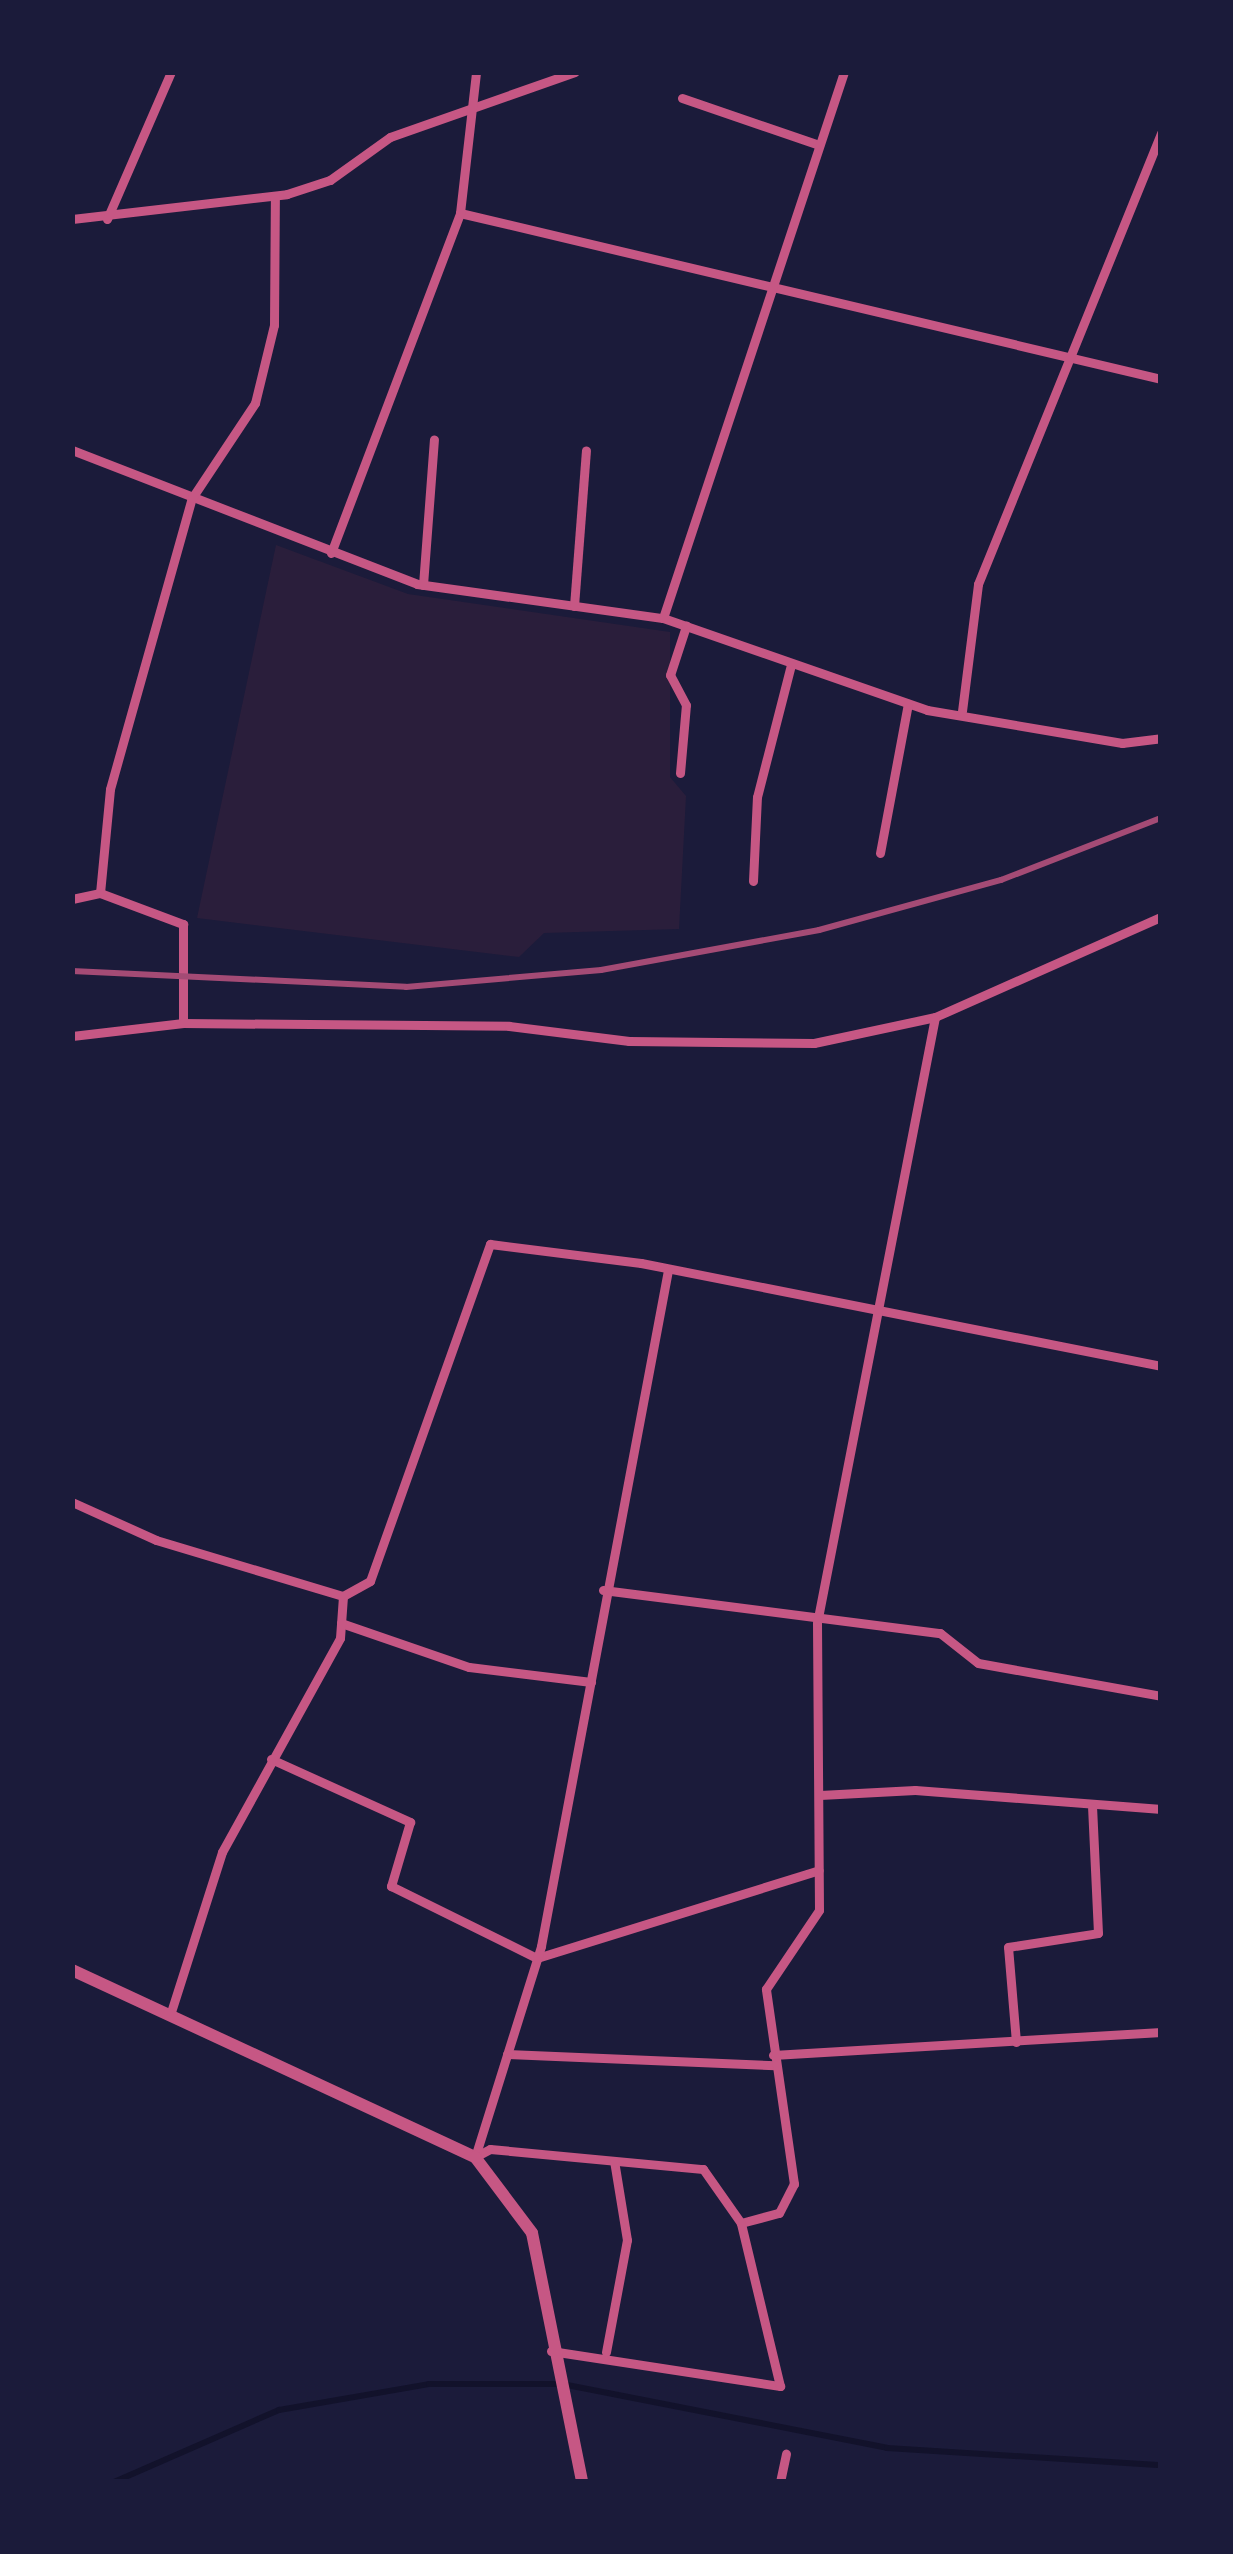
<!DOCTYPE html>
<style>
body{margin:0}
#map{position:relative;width:1233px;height:2554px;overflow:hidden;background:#1b1b3a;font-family:"IBM Plex Serif",serif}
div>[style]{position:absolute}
.green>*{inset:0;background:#2a1e3b}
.stream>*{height:6px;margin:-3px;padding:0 3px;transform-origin:3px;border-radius:3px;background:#12122b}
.minor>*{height:9px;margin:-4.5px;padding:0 4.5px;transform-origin:4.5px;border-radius:4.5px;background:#c65784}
.tertiary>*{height:12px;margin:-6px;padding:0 6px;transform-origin:6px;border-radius:6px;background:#c65784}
.rail>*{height:6px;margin:-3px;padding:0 3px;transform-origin:3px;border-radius:3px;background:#a44b75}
span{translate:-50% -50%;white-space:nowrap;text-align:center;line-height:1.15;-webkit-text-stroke:9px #1b1b3a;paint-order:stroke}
.frame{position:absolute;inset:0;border:75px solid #1b1b3a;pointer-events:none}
</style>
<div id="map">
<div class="green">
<div style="clip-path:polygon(276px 545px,408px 594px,670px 632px,670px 777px,686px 796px,679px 929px,544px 933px,519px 957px,197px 918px)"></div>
</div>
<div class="stream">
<div style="left:114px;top:2482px;width:180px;rotate:-23.6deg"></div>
<div style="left:279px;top:2410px;width:152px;rotate:-9.8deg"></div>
<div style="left:429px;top:2384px;width:133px"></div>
<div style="left:562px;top:2384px;width:331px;rotate:11.1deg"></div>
<div style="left:887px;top:2448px;width:275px;rotate:3.6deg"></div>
</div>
<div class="minor">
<div style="left:682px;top:98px;width:145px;rotate:18.9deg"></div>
<div style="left:460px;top:213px;width:720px;rotate:13.32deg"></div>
<div style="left:72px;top:219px;width:216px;rotate:-6.6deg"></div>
<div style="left:287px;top:194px;width:45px;rotate:-18deg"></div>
<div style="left:330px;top:180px;width:74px;rotate:-35.6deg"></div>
<div style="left:390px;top:137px;width:196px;rotate:-19.4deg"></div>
<div style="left:107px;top:219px;width:160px;rotate:-66.5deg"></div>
<div style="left:72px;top:450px;width:370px;rotate:21.2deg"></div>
<div style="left:417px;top:584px;width:248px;rotate:7.9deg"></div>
<div style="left:663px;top:618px;width:280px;rotate:19.2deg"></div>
<div style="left:927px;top:710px;width:198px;rotate:9.6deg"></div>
<div style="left:1122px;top:743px;width:39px;rotate:-7deg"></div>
<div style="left:331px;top:553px;width:364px;rotate:-69.2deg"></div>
<div style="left:460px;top:213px;width:142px;rotate:-83.5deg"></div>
<div style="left:423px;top:585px;width:146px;rotate:-85.7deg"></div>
<div style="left:574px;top:606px;width:156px;rotate:-85.6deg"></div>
<div style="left:663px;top:618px;width:575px;rotate:-71.66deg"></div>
<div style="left:962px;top:711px;width:128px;rotate:-82.8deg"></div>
<div style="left:978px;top:584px;width:487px;rotate:-67.9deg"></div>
<div style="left:680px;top:773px;width:68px;rotate:-85deg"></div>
<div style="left:686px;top:705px;width:34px;rotate:-118deg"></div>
<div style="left:670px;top:675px;width:52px;rotate:-71.9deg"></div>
<div style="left:880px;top:853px;width:152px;rotate:-79.4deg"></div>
<div style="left:753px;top:881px;width:84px;rotate:-87.3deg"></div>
<div style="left:757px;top:797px;width:136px;rotate:-75.6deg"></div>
<div style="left:100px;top:893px;width:104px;rotate:-84.5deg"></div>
<div style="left:110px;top:789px;width:302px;rotate:-74.3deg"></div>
<div style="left:192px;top:498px;width:114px;rotate:-56.4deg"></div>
<div style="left:255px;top:403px;width:80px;rotate:-76.3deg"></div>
<div style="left:274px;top:325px;width:129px;rotate:-89.6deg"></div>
<div style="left:72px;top:899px;width:29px;rotate:-12deg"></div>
<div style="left:100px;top:893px;width:89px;rotate:20.5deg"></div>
<div style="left:183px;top:924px;width:99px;rotate:90deg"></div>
<div style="left:72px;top:1036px;width:112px;rotate:-6.7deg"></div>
<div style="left:183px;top:1023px;width:326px;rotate:0.5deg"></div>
<div style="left:509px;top:1026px;width:121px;rotate:7.1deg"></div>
<div style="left:629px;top:1041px;width:185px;rotate:0.6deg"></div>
<div style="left:814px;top:1043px;width:124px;rotate:-12.1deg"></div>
<div style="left:935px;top:1017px;width:247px;rotate:-23.9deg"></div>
<div style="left:72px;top:1502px;width:92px;rotate:24.3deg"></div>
<div style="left:156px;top:1540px;width:195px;rotate:16.7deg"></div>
<div style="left:343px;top:1596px;width:31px;rotate:-29deg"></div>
<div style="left:370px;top:1581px;width:358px;rotate:-70.4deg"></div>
<div style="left:490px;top:1244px;width:152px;rotate:7.2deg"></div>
<div style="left:641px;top:1263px;width:530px;rotate:11.2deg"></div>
<div style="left:603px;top:1590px;width:340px;rotate:7.3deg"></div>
<div style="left:940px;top:1633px;width:48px;rotate:38.3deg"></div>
<div style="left:978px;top:1663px;width:186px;rotate:10.2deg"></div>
<div style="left:341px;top:1623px;width:135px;rotate:19deg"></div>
<div style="left:469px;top:1667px;width:123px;rotate:7deg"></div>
<div style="left:271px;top:1759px;width:153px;rotate:24.4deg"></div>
<div style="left:410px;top:1822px;width:67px;rotate:106.5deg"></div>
<div style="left:391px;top:1886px;width:163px;rotate:26.3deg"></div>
<div style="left:537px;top:1958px;width:295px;rotate:-17.3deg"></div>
<div style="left:820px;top:1795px;width:95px;rotate:-3deg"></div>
<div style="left:915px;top:1790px;width:247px;rotate:4.4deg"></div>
<div style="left:171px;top:2012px;width:168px;rotate:-72.3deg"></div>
<div style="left:222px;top:1852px;width:244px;rotate:-61.1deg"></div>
<div style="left:340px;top:1638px;width:42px;rotate:-85.9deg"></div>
<div style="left:1016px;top:2042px;width:95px;rotate:-94.8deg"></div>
<div style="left:1008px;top:1947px;width:91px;rotate:-8.8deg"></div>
<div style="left:1098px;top:1933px;width:125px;rotate:-92.7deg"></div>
<div style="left:507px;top:2054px;width:268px;rotate:2.4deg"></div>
<div style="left:773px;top:2055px;width:389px;rotate:-3.4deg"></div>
<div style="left:475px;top:2157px;width:17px;rotate:-28deg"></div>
<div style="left:490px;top:2149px;width:214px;rotate:5.4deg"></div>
<div style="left:703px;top:2169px;width:66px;rotate:54.9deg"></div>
<div style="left:741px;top:2223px;width:39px;rotate:-15deg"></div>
<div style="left:779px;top:2213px;width:33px;rotate:-63deg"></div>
<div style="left:794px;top:2184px;width:197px;rotate:-98.2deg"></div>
<div style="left:766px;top:1989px;width:95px;rotate:-56.1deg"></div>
<div style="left:819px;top:1910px;width:287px;rotate:-90.4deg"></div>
<div style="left:817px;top:1623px;width:617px;rotate:-78.98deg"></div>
<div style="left:475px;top:2157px;width:221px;rotate:-72.6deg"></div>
<div style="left:541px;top:1946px;width:688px;rotate:-79.36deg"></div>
<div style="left:551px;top:2351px;width:232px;rotate:8.7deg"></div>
<div style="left:780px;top:2386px;width:168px;rotate:-103.5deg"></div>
<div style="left:606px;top:2352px;width:114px;rotate:-79.4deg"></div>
<div style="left:627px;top:2240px;width:80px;rotate:-99.3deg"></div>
<div style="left:780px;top:2482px;width:29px;rotate:-78deg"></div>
</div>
<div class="tertiary">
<div style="left:72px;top:1970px;width:444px;rotate:24.9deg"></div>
<div style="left:475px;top:2157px;width:95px;rotate:53.1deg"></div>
<div style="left:532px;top:2233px;width:254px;rotate:78.6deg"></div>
</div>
<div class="rail">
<div style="left:72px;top:971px;width:334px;rotate:2.7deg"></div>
<div style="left:406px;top:987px;width:196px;rotate:-5deg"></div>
<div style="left:601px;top:970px;width:222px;rotate:-10.4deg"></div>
<div style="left:819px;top:930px;width:189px;rotate:-15.4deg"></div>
<div style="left:1001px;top:880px;width:172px;rotate:-21.2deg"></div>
</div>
<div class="frame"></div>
</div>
